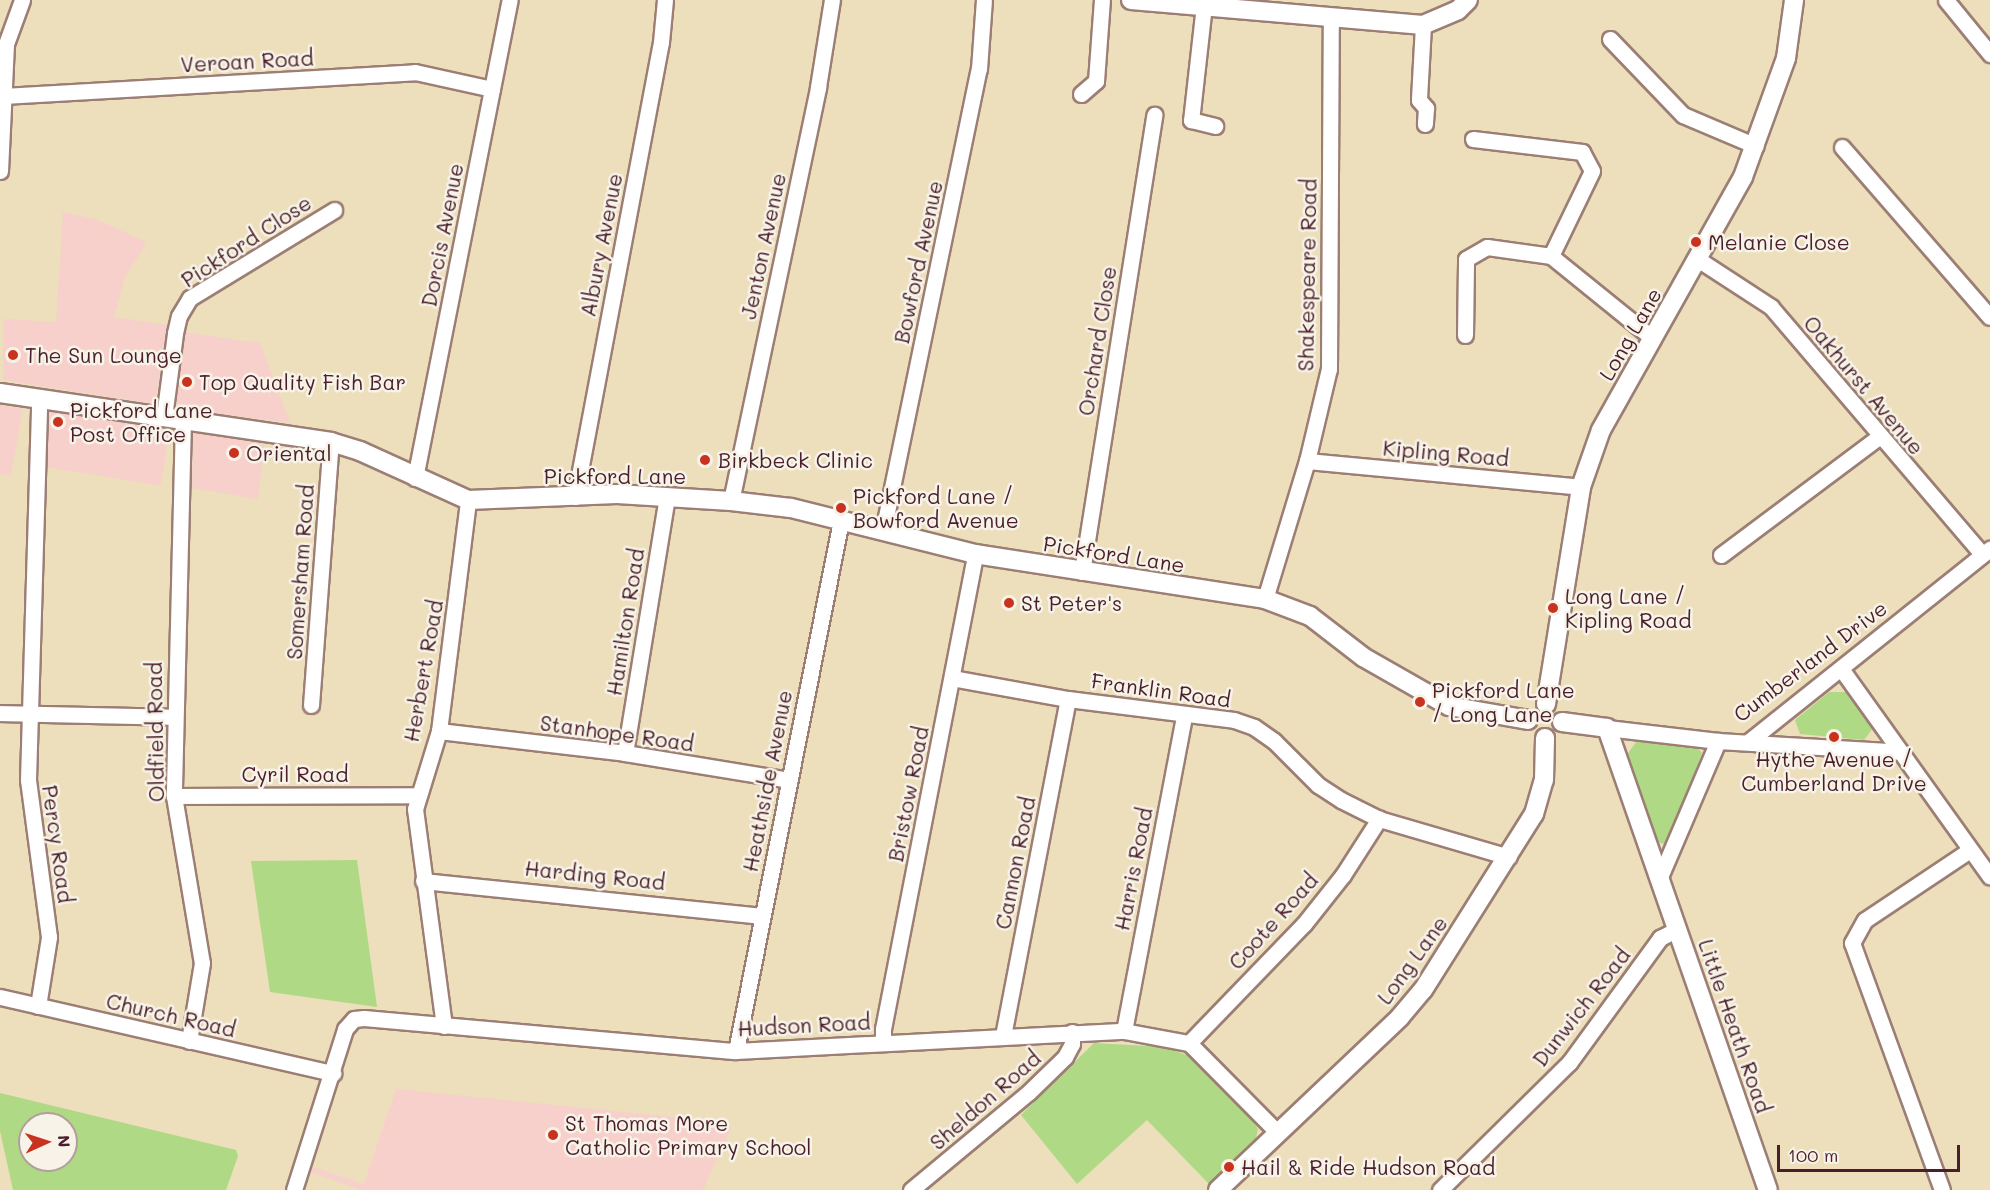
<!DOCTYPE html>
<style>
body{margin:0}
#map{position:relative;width:1990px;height:1190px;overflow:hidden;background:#eddebc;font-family:Mali,sans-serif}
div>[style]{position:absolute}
.built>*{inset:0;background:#f7d0cc;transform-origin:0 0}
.green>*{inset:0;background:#afd985}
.roads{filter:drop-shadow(2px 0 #9c7e74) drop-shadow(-2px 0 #9c7e74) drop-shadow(0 2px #9c7e74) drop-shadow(0 -2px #9c7e74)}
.minor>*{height:15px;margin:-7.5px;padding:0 7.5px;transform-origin:7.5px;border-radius:7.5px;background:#fff}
.tertiary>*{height:18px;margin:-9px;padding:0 9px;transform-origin:9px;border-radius:9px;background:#fff}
.dots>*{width:16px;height:16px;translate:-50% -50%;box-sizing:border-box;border:3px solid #f7f3e8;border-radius:50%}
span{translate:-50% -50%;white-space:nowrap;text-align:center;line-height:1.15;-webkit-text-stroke:5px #f7f3e8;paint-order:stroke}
.street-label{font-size:21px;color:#4a1f2b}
.poi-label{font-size:21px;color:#4a1f2b}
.left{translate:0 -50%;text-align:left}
.north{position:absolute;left:18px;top:1112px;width:60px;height:60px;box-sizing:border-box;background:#f7f3e8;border:2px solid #b29e9c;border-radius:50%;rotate:87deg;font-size:16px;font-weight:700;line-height:24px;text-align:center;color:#4a1f2b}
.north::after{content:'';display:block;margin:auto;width:21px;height:27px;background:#c8321e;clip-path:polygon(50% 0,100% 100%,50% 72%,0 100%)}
.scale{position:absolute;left:1777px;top:1145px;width:183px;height:27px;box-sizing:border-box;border:3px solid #4a1f2b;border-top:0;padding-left:8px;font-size:18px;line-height:21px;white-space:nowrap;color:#4a1f2b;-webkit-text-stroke:4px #f7f3e8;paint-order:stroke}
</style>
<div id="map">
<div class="built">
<div style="clip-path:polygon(63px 212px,98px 220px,144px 241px,146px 245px,126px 274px,114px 317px,168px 325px,155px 404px,3px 380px,3px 319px,56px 322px)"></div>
<div style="clip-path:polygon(185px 332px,260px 343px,290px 423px,179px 408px,175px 394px)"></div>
<div style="left:0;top:405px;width:23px;height:68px;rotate:10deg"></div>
<div style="left:49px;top:411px;width:122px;height:56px;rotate:9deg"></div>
<div style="clip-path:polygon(193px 433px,264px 444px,258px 499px,192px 488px)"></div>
<div style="clip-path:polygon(396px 1089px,703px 1120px,731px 1128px,703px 1190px,362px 1190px,311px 1172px,313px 1167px,364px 1184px)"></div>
</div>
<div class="green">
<div style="clip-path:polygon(1829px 692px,1847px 692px,1873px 728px,1864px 740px,1800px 734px,1795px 720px)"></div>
<div style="clip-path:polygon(1637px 741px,1697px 747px,1702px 753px,1670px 840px,1664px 844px,1658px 842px,1626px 756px)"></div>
<div style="clip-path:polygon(357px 860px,377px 1007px,270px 992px,251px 861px)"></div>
<div style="clip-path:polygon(1094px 1043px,1165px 1047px,1189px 1056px,1252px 1120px,1258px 1129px,1256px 1138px,1209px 1184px,1147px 1120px,1077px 1184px,1021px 1115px)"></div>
<div style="clip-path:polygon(evenodd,0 1093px,236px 1150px,238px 1156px,226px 1190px,13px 1190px,0 1131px,0 1093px,30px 1124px,66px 1124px,66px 1160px,30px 1160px,30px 1124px)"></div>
</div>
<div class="roads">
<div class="minor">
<div style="left:1946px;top:0;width:70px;rotate:50.8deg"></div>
<div style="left:1204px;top:5px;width:116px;rotate:96.4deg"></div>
<div style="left:1191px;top:120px;width:25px;rotate:14deg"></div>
<div style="left:1423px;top:25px;width:75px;rotate:93.1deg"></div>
<div style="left:1419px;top:100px;width:11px;rotate:49deg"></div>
<div style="left:1426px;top:108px;width:16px;rotate:94deg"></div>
<div style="left:1610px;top:39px;width:105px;rotate:46.2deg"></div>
<div style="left:1683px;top:115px;width:79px;rotate:23deg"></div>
<div style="left:1081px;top:94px;width:20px;rotate:-41deg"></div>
<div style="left:1096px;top:81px;width:81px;rotate:-85.8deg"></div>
<div style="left:3px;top:96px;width:413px;rotate:-3.3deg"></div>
<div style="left:415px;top:72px;width:79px;rotate:12.4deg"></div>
<div style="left:1473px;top:139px;width:110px;rotate:6.8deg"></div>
<div style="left:1582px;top:152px;width:21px;rotate:62deg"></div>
<div style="left:1592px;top:171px;width:94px;rotate:115.8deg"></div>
<div style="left:1842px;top:147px;width:225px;rotate:49deg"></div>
<div style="left:0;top:171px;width:127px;rotate:-87.3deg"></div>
<div style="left:6px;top:44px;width:47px;rotate:-70deg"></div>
<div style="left:1699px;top:260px;width:86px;rotate:33.1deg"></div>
<div style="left:1771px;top:307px;width:325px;rotate:49.5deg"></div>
<div style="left:1465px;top:335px;width:76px;rotate:-89.2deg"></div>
<div style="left:1466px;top:259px;width:24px;rotate:-30deg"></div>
<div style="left:1487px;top:247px;width:65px;rotate:8deg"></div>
<div style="left:1551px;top:256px;width:129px;rotate:39deg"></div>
<div style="left:164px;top:417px;width:85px;rotate:-82.5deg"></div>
<div style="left:175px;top:333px;width:17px;rotate:-77deg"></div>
<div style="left:179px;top:316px;width:21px;rotate:-59deg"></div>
<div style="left:190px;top:298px;width:169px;rotate:-31.4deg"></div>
<div style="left:183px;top:420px;width:376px;rotate:91.4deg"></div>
<div style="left:174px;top:796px;width:169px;rotate:80.5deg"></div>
<div style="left:202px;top:963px;width:79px;rotate:99.5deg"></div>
<div style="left:1307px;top:461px;width:275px;rotate:5.4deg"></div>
<div style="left:415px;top:478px;width:487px;rotate:-78.8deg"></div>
<div style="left:575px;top:497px;width:463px;rotate:-79.3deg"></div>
<div style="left:661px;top:42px;width:42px;rotate:-84.6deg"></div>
<div style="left:731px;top:501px;width:423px;rotate:-78.1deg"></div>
<div style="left:818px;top:87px;width:88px;rotate:-80.9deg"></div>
<div style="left:883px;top:531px;width:472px;rotate:-78.3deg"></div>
<div style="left:979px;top:69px;width:69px;rotate:-85.9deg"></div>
<div style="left:1721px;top:555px;width:199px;rotate:-36.8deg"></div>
<div style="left:1082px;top:572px;width:463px;rotate:-81deg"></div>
<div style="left:1265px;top:599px;width:144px;rotate:-73.1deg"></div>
<div style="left:1307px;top:461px;width:95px;rotate:-76.6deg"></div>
<div style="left:1329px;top:369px;width:353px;rotate:-89.7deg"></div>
<div style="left:1842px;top:670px;width:254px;rotate:54.4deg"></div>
<div style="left:952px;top:678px;width:118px;rotate:10.3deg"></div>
<div style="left:1068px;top:699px;width:167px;rotate:7.2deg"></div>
<div style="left:1234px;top:720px;width:21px;rotate:19deg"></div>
<div style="left:1254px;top:727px;width:24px;rotate:35deg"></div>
<div style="left:1274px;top:741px;width:62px;rotate:45deg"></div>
<div style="left:1318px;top:785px;width:27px;rotate:33deg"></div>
<div style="left:1341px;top:800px;width:42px;rotate:26.6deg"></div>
<div style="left:1379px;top:819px;width:135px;rotate:16.3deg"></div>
<div style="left:311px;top:705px;width:264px;rotate:-85.7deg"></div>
<div style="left:0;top:713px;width:174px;rotate:1.3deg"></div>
<div style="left:1607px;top:728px;width:112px;rotate:6.7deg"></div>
<div style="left:1718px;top:741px;width:183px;rotate:3.4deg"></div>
<div style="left:439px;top:731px;width:187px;rotate:6.7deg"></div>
<div style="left:625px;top:753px;width:166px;rotate:9.3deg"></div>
<div style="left:1748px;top:742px;width:310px;rotate:-38.6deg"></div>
<div style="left:625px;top:753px;width:259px;rotate:-80.7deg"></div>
<div style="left:174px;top:796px;width:243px;rotate:-0.2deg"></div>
<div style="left:1660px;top:877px;width:148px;rotate:-66.9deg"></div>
<div style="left:423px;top:881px;width:341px;rotate:5.9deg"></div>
<div style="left:0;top:997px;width:342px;rotate:12.9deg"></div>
<div style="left:38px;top:1006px;width:70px;rotate:-80.9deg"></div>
<div style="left:49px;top:937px;width:158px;rotate:-97.6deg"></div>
<div style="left:28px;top:780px;width:381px;rotate:-88.3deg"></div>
<div style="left:444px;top:1026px;width:219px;rotate:-97.6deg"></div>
<div style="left:415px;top:809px;width:82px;rotate:-72.9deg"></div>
<div style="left:439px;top:731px;width:233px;rotate:-82.8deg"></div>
<div style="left:1124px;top:1031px;width:322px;rotate:-79.2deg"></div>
<div style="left:1003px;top:1036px;width:343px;rotate:-79.1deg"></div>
<div style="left:883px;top:1042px;width:13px;rotate:-90deg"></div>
<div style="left:883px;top:1029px;width:484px;rotate:-79deg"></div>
<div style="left:1189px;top:1043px;width:165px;rotate:-46deg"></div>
<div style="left:1304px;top:924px;width:63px;rotate:-51.5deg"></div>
<div style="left:1343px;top:875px;width:67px;rotate:-57.3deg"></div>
<div style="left:736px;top:1051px;width:541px;rotate:-78.81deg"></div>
<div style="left:294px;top:1190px;width:169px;rotate:-72.4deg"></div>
<div style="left:345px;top:1029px;width:13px;rotate:-48deg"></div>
<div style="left:354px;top:1019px;width:10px;rotate:-6deg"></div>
<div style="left:364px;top:1018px;width:373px;rotate:5.1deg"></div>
<div style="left:736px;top:1051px;width:389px;rotate:-3deg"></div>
<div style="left:1124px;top:1031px;width:66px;rotate:10.5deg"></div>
<div style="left:1189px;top:1043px;width:127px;rotate:45.3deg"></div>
<div style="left:911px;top:1190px;width:153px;rotate:-39.7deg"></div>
<div style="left:1029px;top:1092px;width:50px;rotate:-44.2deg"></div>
<div style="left:1065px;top:1057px;width:15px;rotate:-62deg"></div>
<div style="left:1072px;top:1044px;width:12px;rotate:-90deg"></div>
<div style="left:1440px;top:1190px;width:181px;rotate:-44.6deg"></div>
<div style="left:1569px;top:1063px;width:155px;rotate:-53.9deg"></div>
<div style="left:1660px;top:938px;width:20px;rotate:-27deg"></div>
<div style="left:1942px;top:1190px;width:263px;rotate:-110deg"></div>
<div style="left:1852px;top:943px;width:26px;rotate:-61deg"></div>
<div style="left:1865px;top:920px;width:126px;rotate:-33.7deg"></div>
</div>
<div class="tertiary">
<div style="left:1131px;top:0;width:293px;rotate:4.9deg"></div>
<div style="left:1423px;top:25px;width:38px;rotate:-23deg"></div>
<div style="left:1458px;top:10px;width:14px;rotate:-45deg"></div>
<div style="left:0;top:393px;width:335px;rotate:8.4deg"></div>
<div style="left:331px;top:442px;width:30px;rotate:17deg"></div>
<div style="left:360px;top:451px;width:119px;rotate:24.4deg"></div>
<div style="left:468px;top:500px;width:149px;rotate:-2.3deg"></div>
<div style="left:617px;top:494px;width:114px;rotate:3.5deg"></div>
<div style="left:731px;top:501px;width:60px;rotate:6.7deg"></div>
<div style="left:791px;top:508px;width:190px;rotate:14deg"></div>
<div style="left:975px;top:554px;width:293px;rotate:8.8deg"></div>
<div style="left:1265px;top:599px;width:48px;rotate:20.7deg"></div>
<div style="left:1310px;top:616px;width:67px;rotate:37.7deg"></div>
<div style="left:1363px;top:657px;width:99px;rotate:29.7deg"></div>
<div style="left:1449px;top:706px;width:80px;rotate:10deg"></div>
<div style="left:1546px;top:704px;width:220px;rotate:-80.8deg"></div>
<div style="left:1581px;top:487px;width:60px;rotate:-70.7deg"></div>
<div style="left:1601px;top:430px;width:290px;rotate:-60.7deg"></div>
<div style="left:1743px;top:177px;width:127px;rotate:-70.1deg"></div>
<div style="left:1786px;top:58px;width:59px;rotate:-82.1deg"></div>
<div style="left:1562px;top:722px;width:45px;rotate:7.6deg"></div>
<div style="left:1607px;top:728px;width:489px;rotate:70.8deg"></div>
<div style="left:1218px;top:1190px;width:251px;rotate:-43.5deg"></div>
<div style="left:1400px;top:1017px;width:35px;rotate:-50deg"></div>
<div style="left:1423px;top:990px;width:208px;rotate:-57.8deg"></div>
<div style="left:1534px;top:814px;width:35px;rotate:-74deg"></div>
<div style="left:1544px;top:780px;width:42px;rotate:-88.6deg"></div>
</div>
</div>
<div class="dots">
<div style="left:1696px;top:242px;background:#c8321e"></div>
<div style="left:13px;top:355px;background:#c8321e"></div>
<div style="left:187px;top:382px;background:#c8321e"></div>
<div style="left:58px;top:422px;background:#c8321e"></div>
<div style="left:234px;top:453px;background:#c8321e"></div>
<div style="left:705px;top:460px;background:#c8321e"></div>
<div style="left:841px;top:508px;background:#c8321e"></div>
<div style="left:1009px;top:603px;background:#c8321e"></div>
<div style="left:1553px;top:608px;background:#c8321e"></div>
<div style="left:1420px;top:702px;background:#c8321e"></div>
<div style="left:1834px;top:737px;background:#c8321e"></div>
<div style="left:553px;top:1135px;background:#c8321e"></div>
<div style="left:1229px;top:1167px;background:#c8321e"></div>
</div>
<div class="street-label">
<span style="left:247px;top:61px;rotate:-3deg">Veroan Road</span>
<span style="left:442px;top:235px;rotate:-79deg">Dorcis Avenue</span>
<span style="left:246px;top:241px;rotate:-33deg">Pickford Close</span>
<span style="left:601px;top:245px;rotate:-79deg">Albury Avenue</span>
<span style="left:763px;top:246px;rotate:-78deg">Jenton Avenue</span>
<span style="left:918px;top:262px;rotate:-78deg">Bowford Avenue</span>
<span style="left:1307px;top:275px;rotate:-89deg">Shakespeare Road</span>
<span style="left:1630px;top:334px;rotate:-60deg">Long Lane</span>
<span style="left:1097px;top:341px;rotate:-81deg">Orchard Close</span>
<span style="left:1864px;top:385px;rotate:50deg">Oakhurst Avenue</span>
<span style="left:1446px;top:453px;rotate:5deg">Kipling Road</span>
<span style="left:615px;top:476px">Pickford Lane</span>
<span style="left:1114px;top:554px;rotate:9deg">Pickford Lane</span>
<span style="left:300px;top:572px;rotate:-86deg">Somersham Road</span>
<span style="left:625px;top:622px;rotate:-81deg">Hamilton Road</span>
<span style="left:1810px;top:661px;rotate:-37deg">Cumberland Drive</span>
<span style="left:423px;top:671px;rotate:-80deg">Herbert Road</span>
<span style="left:1161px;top:690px;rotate:8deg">Franklin Road</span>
<span style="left:155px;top:732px;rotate:-91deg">Oldfield Road</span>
<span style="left:617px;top:733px;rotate:8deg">Stanhope Road</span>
<span style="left:295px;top:774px">Cyril Road</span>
<span style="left:767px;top:781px;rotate:-79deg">Heathside Avenue</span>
<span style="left:908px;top:794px;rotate:-79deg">Bristow Road</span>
<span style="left:58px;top:844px;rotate:82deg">Percy Road</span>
<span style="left:1015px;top:863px;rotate:-79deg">Cannon Road</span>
<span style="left:1133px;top:869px;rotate:-79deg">Harris Road</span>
<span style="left:595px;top:875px;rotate:6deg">Harding Road</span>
<span style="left:1273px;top:921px;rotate:-48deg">Coote Road</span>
<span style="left:1412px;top:960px;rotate:-54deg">Long Lane</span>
<span style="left:1581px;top:1007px;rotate:-52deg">Dunwich Road</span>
<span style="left:171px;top:1015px;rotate:13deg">Church Road</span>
<span style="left:804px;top:1025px;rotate:-3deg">Hudson Road</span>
<span style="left:1735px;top:1026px;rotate:71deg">Little Heath Road</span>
<span style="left:985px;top:1100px;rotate:-41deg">Sheldon Road</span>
</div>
<div class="poi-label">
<span class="left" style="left:1708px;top:242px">Melanie Close</span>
<span class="left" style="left:25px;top:355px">The Sun Lounge</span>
<span class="left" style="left:199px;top:382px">Top Quality Fish Bar</span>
<span class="left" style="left:70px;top:422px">Pickford Lane<br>Post Office</span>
<span class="left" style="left:246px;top:453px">Oriental</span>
<span class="left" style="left:718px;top:460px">Birkbeck Clinic</span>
<span class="left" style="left:853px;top:508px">Pickford Lane /<br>Bowford Avenue</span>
<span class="left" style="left:1565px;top:608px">Long Lane /<br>Kipling Road</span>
<span class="left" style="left:1021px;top:603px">St Peter's</span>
<span class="left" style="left:1432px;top:702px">Pickford Lane<br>/ Long Lane</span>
<span style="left:1834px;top:771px">Hythe Avenue /<br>Cumberland Drive</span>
<span class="left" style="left:565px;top:1135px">St Thomas More<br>Catholic Primary School</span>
<span class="left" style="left:1241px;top:1167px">Hail &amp; Ride Hudson Road</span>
</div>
<div class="north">N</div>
<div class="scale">100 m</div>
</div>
